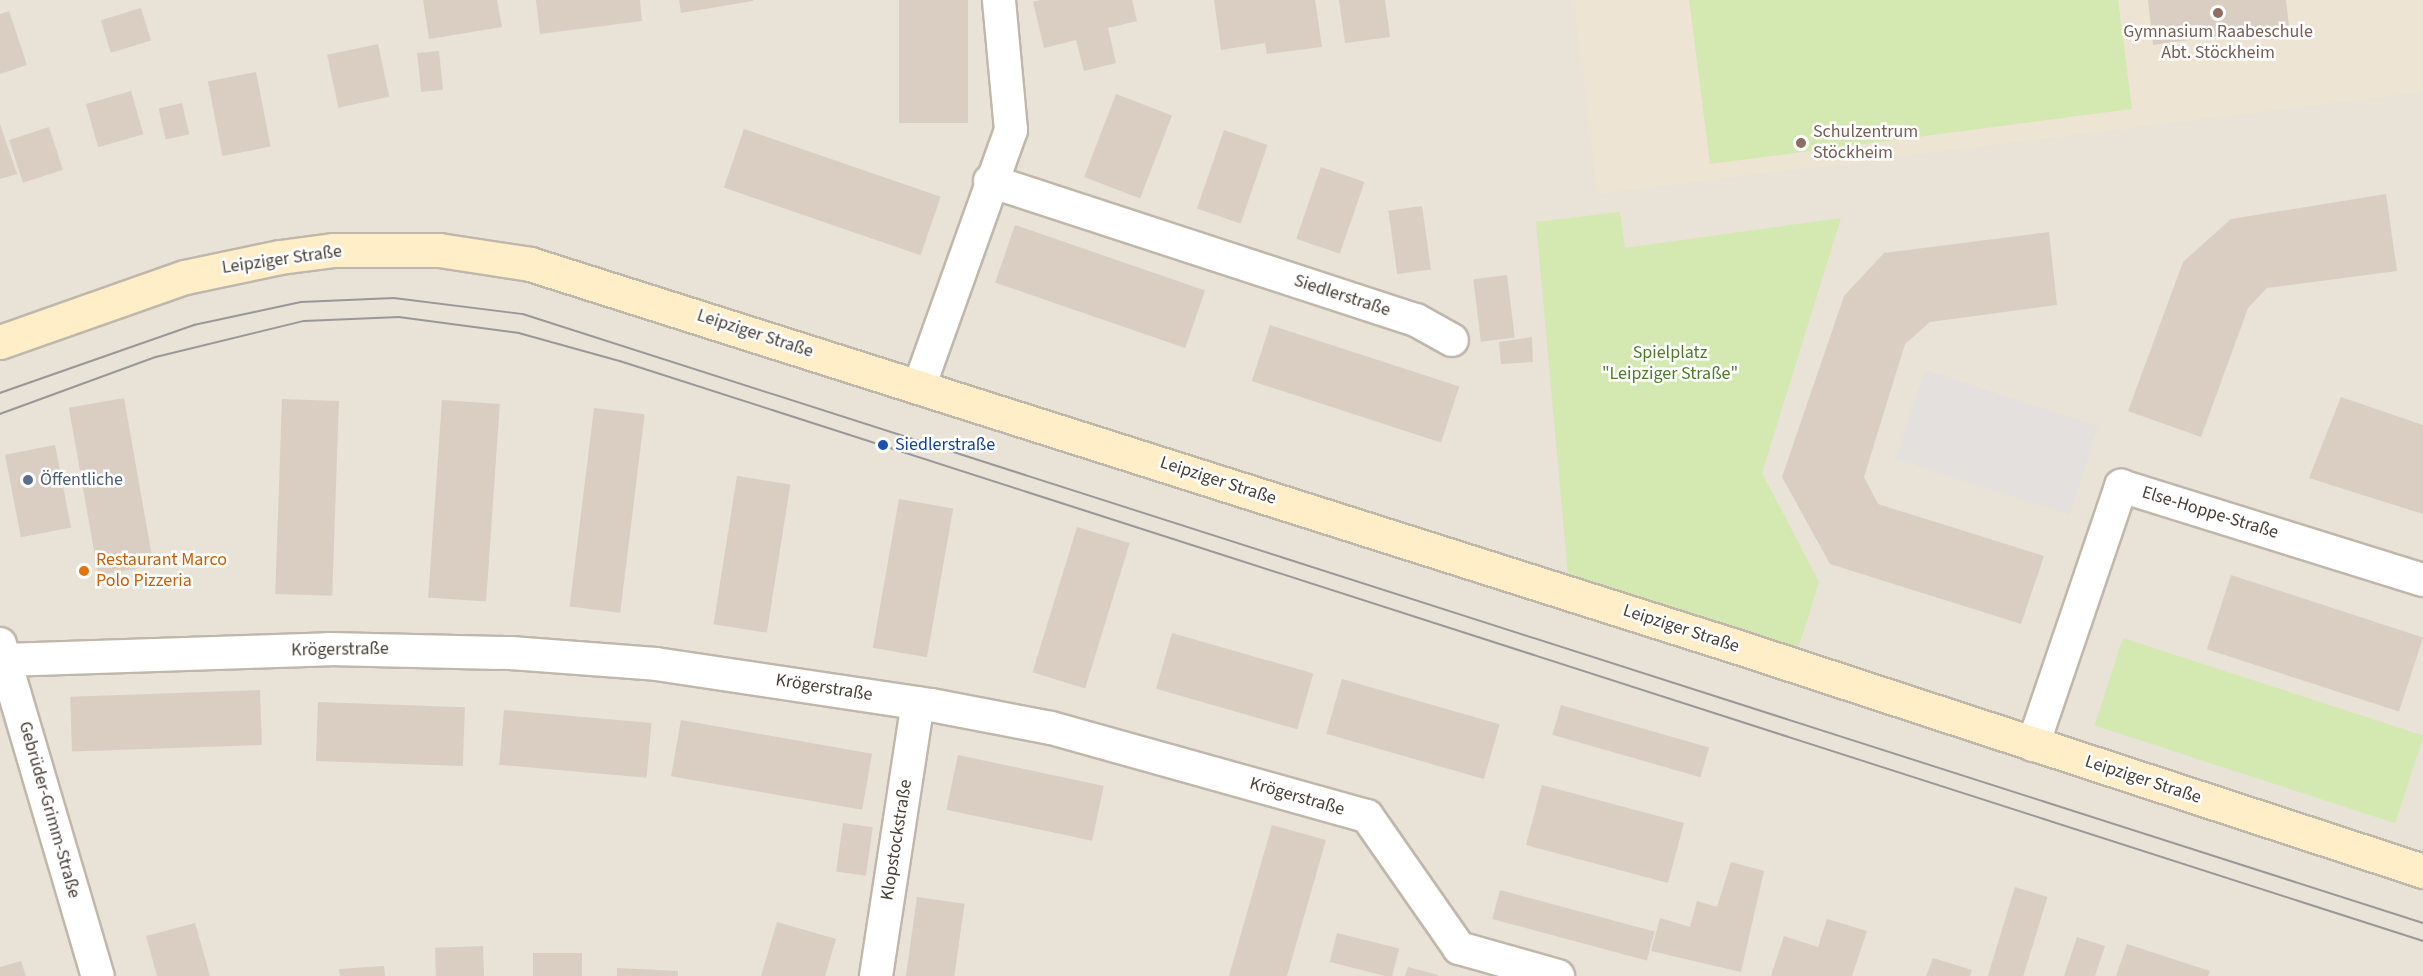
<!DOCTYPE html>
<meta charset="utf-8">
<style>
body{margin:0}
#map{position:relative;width:2423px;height:976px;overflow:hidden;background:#f4f0e9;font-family:"Source Sans 3",sans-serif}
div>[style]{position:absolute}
.residential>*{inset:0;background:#e8e2d7;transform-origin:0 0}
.education>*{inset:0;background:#eee4d3}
.green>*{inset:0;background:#d3e9b1;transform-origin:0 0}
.parking>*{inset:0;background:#e3e0dd;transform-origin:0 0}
.building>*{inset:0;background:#d9cec1;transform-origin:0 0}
.roads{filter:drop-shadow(2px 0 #c0b7ab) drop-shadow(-2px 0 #c0b7ab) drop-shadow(0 2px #c0b7ab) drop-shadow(0 -2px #c0b7ab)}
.street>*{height:32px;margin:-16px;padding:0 16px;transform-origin:16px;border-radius:16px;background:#fff}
.secondary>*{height:33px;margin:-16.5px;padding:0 16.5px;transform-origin:16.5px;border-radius:16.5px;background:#ffeec8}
.tram>*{height:1.5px;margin:-0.75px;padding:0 0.75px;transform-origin:0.75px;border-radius:0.75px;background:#989898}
.dots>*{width:16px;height:16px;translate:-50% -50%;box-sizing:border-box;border:3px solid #fff;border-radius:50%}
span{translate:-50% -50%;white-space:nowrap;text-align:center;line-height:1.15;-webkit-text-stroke:5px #fff;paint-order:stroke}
.education-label{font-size:18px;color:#785e54}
.left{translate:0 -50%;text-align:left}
.street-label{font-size:18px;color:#484037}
.park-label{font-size:18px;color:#4d7b29}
.transit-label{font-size:18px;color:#164399}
.service-label{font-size:18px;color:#4e5e75}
.food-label{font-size:18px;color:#c56008}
</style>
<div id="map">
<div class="residential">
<div style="left:0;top:0;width:2423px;height:976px"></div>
</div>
<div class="education">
<div style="clip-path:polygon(1574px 0,2423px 0,2423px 92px,1598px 194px)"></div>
</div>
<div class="green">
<div style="clip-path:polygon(1689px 0,2118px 0,2132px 109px,1710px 164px)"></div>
<div style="clip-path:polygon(1620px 212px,1625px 248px,1841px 218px,1762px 473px,1819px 582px,1797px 652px,1568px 575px,1536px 222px)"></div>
<div style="left:2123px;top:638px;width:316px;height:92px;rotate:18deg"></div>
</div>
<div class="parking">
<div style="left:1925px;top:370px;width:182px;height:93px;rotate:18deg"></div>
</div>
<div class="building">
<div style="clip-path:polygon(423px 0,497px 0,502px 27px,429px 39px)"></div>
<div style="clip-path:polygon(536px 0,640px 0,642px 21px,540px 34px)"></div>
<div style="clip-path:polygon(679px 0,753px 0,753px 1px,681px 13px)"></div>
<div style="left:899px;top:0;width:69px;height:123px"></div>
<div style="clip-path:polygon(1041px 0,1132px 0,1137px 21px,1108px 28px,1116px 63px,1084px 71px,1076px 40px,1044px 48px,1033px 2px)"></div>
<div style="clip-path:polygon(1214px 0,1315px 0,1322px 47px,1267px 54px,1265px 43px,1221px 50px)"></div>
<div style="clip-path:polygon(1339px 0,1385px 0,1390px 37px,1345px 43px)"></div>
<div style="clip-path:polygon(2148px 0,2286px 0,2289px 26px,2153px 45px)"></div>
<div style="left:141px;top:8px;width:34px;height:42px;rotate:73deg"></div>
<div style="clip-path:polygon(9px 11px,27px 65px,0 74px,0 14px)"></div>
<div style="left:378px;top:44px;width:54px;height:52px;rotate:78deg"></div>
<div style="left:439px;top:51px;width:39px;height:22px;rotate:84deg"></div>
<div style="left:256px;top:72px;width:76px;height:49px;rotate:79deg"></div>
<div style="left:131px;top:91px;width:45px;height:47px;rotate:74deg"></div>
<div style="left:1116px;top:94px;width:60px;height:89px;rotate:21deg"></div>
<div style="left:182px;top:103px;width:32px;height:24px;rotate:77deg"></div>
<div style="clip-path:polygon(0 124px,17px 174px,0 179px)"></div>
<div style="left:49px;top:127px;width:45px;height:42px;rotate:72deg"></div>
<div style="left:744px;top:129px;width:208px;height:62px;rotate:19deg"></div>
<div style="left:1224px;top:130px;width:46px;height:83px;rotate:19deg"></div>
<div style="left:1321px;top:167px;width:46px;height:76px;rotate:19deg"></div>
<div style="clip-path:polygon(2386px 194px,2397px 271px,2267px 288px,2248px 308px,2201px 437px,2128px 411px,2183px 262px,2231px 219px)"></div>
<div style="left:1422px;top:206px;width:64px;height:34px;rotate:82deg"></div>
<div style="left:1015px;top:225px;width:201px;height:61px;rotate:19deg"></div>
<div style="clip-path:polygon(2049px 232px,2057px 305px,1930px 322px,1905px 344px,1864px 477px,1878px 504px,2044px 556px,2021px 624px,1830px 564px,1782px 477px,1844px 296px,1884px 253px)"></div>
<div style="left:1507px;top:275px;width:63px;height:34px;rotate:83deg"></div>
<div style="left:1270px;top:325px;width:199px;height:59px;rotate:18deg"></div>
<div style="clip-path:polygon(1532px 337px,1533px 362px,1501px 364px,1499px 342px)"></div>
<div style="clip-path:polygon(2341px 397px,2423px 425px,2423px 514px,2309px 478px)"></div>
<div style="left:124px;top:398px;width:170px;height:56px;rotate:80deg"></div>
<div style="left:282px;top:399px;width:57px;height:195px;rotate:2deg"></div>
<div style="left:442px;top:400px;width:58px;height:198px;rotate:4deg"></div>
<div style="left:594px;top:408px;width:51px;height:200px;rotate:7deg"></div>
<div style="left:55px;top:445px;width:84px;height:51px;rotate:79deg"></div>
<div style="left:737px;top:476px;width:54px;height:150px;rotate:9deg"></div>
<div style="left:899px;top:499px;width:55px;height:151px;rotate:10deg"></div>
<div style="left:1077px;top:527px;width:55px;height:152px;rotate:17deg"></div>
<div style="left:2231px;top:575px;width:202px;height:78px;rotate:18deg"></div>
<div style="left:1172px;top:633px;width:147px;height:58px;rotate:16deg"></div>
<div style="left:1342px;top:679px;width:164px;height:57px;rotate:16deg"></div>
<div style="left:260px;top:690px;width:55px;height:190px;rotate:88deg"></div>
<div style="left:318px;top:702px;width:147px;height:59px;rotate:2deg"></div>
<div style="left:1561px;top:705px;width:154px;height:31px;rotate:16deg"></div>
<div style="left:504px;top:710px;width:148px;height:55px;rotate:5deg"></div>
<div style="left:681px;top:720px;width:194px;height:57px;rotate:10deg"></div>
<div style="left:958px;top:755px;width:149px;height:56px;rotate:12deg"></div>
<div style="left:1542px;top:785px;width:147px;height:62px;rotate:15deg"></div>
<div style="left:843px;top:823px;width:30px;height:49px;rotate:8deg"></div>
<div style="clip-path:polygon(1272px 825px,1326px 840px,1299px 934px,1287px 976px,1229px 976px)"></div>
<div style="clip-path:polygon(1731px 862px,1764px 871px,1741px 972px,1651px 951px,1660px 918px,1690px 927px,1697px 901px,1717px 907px)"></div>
<div style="left:2015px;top:887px;width:34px;height:94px;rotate:17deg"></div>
<div style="left:1500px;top:890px;width:160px;height:30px;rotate:15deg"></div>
<div style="left:917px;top:897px;width:48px;height:80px;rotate:8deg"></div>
<div style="clip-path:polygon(1827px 919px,1867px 931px,1852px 976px,1771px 976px,1784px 936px,1818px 947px)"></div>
<div style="clip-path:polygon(777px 922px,836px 939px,825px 976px,761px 976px)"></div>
<div style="clip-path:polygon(195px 923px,210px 976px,157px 976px,146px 936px)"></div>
<div style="left:1337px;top:933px;width:64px;height:30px;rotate:14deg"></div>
<div style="clip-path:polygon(2077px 937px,2105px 946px,2095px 976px,2064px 976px)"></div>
<div style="clip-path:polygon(2127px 944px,2210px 971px,2208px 976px,2116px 976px)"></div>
<div style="left:483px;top:946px;width:30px;height:48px;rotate:88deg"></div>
<div style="left:582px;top:953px;width:23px;height:49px;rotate:90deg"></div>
<div style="clip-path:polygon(1933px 958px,1972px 970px,1970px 976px,1926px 976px)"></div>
<div style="clip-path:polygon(21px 961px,26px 976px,0 976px,0 967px)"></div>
<div style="clip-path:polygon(384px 966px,385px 976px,340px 976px,339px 969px)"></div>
<div style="clip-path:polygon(1408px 967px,1438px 975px,1438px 976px,1405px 976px)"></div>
<div style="clip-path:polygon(617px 968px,678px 971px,678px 976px,617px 976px)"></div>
</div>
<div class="roads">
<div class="street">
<div style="left:990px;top:181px;width:448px;rotate:18.1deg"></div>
<div style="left:1416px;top:320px;width:41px;rotate:29.1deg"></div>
<div style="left:919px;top:387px;width:273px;rotate:-70.3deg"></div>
<div style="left:1011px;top:130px;width:131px;rotate:-95.3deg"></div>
<div style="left:0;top:644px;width:346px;rotate:73.6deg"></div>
<div style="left:5px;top:660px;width:324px;rotate:-1.9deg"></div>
<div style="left:329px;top:649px;width:182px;rotate:1.3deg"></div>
<div style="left:511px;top:653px;width:145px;rotate:4.3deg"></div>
<div style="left:656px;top:664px;width:278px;rotate:8.5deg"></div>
<div style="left:931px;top:705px;width:122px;rotate:10.9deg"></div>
<div style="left:1051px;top:728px;width:328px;rotate:15.6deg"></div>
<div style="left:1367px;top:816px;width:161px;rotate:55.1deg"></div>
<div style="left:1459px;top:948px;width:103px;rotate:15.8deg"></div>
<div style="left:2033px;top:745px;width:274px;rotate:-71.2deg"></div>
<div style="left:2121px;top:486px;width:316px;rotate:17.3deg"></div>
<div style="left:876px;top:976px;width:276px;rotate:-81.3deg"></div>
</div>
<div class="secondary">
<div style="left:0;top:342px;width:196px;rotate:-19.4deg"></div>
<div style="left:185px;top:277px;width:97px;rotate:-11.9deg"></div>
<div style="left:280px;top:257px;width:53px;rotate:-7.5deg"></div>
<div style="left:333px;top:250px;width:106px"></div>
<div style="left:439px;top:250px;width:92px;rotate:8.7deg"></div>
<div style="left:530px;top:264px;width:1261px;rotate:17.59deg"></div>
<div style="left:1732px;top:645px;width:727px;rotate:18.11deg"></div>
</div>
</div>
<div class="tram">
<div style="left:0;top:393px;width:206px;rotate:-19.3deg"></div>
<div style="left:194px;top:325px;width:109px;rotate:-12.1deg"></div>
<div style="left:301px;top:302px;width:93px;rotate:-2.5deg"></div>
<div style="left:394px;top:298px;width:130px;rotate:7.1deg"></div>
<div style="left:523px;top:314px;width:1995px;rotate:17.77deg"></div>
<div style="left:0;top:414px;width:166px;rotate:-20.1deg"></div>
<div style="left:156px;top:357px;width:152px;rotate:-13.7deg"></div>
<div style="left:304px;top:321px;width:95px;rotate:-2.4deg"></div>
<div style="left:399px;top:317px;width:121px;rotate:7.6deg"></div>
<div style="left:519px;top:333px;width:105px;rotate:15.5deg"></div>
<div style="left:620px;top:361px;width:1894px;rotate:17.83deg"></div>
</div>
<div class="dots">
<div style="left:2218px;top:13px;background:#8d6e63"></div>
<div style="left:1801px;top:143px;background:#8d6e63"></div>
<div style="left:883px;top:445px;background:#1a4fb4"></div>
<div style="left:28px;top:480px;background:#5c6f8a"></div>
<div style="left:84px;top:571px;background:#e8710a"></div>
</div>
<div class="education-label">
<span style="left:2218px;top:43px">Gymnasium Raabeschule<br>Abt. Stöckheim</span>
<span class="left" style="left:1813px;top:143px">Schulzentrum<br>Stöckheim</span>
</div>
<div class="street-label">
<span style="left:282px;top:260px;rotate:-8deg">Leipziger Straße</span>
<span style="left:1342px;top:296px;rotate:18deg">Siedlerstraße</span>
<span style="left:755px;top:334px;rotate:18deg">Leipziger Straße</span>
<span style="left:1218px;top:481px;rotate:18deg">Leipziger Straße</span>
<span style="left:2210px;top:513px;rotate:17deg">Else-Hoppe-Straße</span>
<span style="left:1681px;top:629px;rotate:18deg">Leipziger Straße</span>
<span style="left:340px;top:650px;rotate:-1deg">Krögerstraße</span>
<span style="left:824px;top:688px;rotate:9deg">Krögerstraße</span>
<span style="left:2143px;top:780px;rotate:18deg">Leipziger Straße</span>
<span style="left:1297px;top:797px;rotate:16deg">Krögerstraße</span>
<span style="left:49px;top:810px;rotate:74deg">Gebrüder-Grimm-Straße</span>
<span style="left:897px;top:840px;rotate:-81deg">Klopstockstraße</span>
</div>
<div class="park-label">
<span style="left:1670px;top:364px">Spielplatz<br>"Leipziger Straße"</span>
</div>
<div class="transit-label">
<span class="left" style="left:895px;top:445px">Siedlerstraße</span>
</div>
<div class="service-label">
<span class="left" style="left:40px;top:480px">Öffentliche</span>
</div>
<div class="food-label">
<span class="left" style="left:96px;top:571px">Restaurant Marco<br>Polo Pizzeria</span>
</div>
</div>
